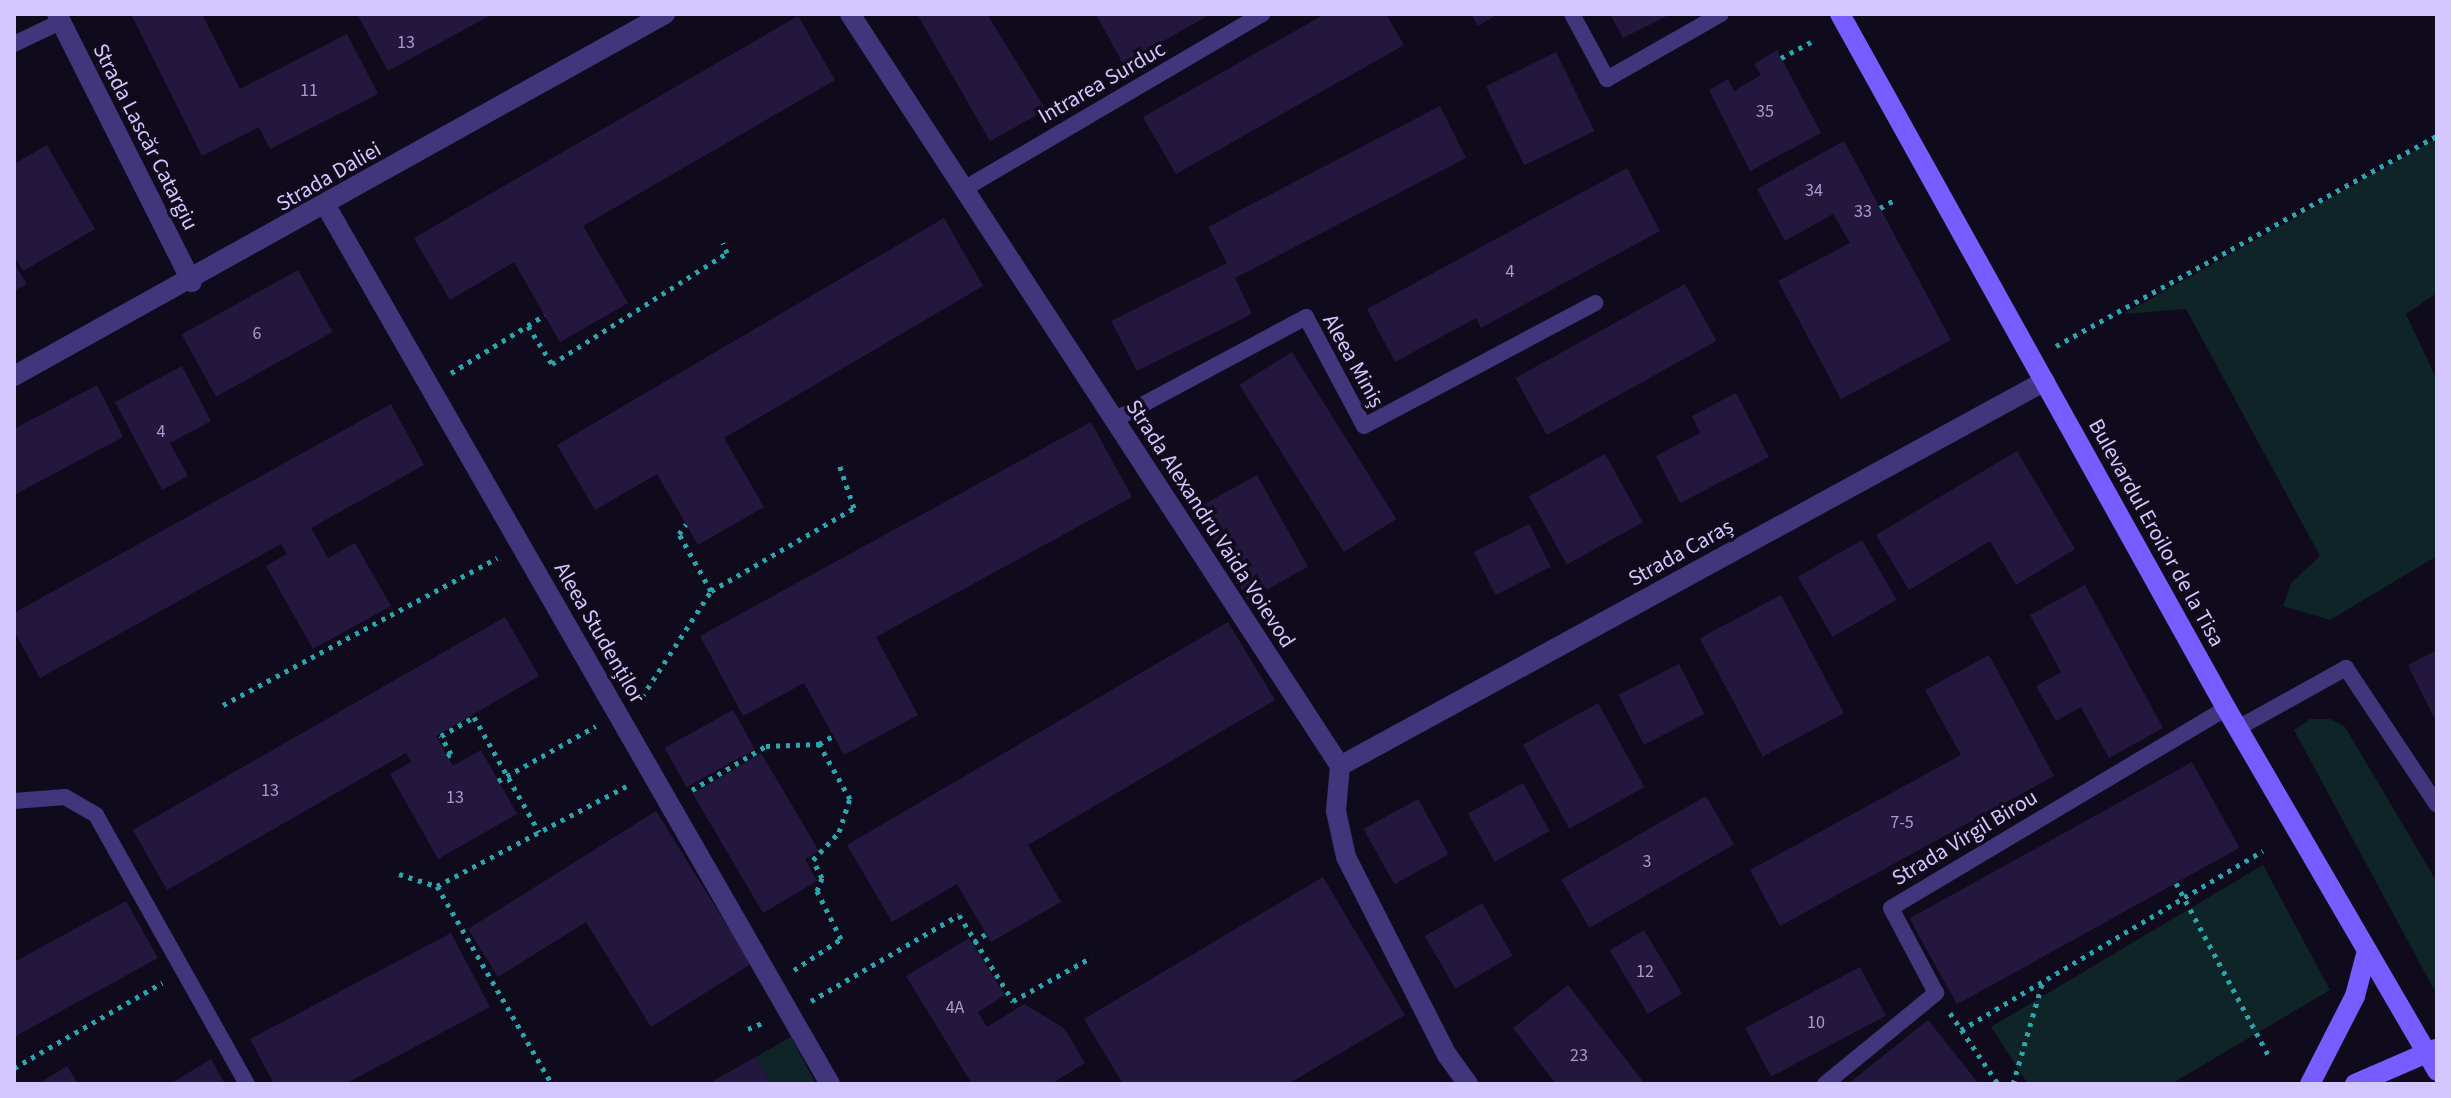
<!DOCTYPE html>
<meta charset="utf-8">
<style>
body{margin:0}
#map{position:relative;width:2451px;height:1098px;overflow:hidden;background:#100b1c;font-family:"Source Sans 3",sans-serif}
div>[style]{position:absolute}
.green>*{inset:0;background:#0e2426}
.building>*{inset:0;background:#24173d;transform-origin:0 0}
.path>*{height:5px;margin-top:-2.5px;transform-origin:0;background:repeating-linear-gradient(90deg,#2ba5ae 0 4px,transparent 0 10px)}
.lane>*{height:16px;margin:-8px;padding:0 8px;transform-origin:8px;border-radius:8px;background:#41357c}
.street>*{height:20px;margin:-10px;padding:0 10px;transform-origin:10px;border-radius:10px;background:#41357c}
.secondary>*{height:20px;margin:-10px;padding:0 10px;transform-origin:10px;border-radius:10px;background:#775dff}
span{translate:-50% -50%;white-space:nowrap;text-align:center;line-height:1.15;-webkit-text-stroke:7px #100b1c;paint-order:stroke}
.number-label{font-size:18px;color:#a89ace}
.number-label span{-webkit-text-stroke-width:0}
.street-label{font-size:22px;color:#d4c6ff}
.frame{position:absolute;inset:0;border:16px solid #d4c6ff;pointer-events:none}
</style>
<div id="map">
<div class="green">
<div style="clip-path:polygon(2437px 138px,2437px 293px,2406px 314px,2437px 380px,2437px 556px,2330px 620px,2283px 606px,2291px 583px,2320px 556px,2186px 309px,2124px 314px)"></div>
<div style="clip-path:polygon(2310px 719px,2330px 719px,2345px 727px,2437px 882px,2437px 995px,2294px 730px)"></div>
<div style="clip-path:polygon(2263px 865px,2330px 990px,2171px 1084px,2028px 1084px,1991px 1027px)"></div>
<div style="clip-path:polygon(791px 1037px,816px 1084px,771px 1084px,756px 1057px)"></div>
</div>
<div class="building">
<div style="clip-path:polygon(131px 14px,202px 14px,240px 89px,347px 34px,378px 94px,270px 149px,259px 127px,202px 156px)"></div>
<div style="clip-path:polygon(357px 14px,493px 14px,388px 71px)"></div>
<div style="clip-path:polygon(917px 14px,987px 14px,1046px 110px,990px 141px)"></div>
<div style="clip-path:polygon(1100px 14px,1211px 14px,1123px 64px,1097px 16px)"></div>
<div style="clip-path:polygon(1325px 14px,1386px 14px,1404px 45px,1176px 174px,1143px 117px)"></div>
<div style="clip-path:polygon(1471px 14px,1498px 14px,1478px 26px)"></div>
<div style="clip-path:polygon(1610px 14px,1671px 14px,1623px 38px)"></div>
<div style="clip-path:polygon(798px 16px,835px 80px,583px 226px,628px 303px,560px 342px,514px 262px,450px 300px,414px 238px)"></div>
<div style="clip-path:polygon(1777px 50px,1821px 133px,1750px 171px,1709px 90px,1728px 79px,1734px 91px,1761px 75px,1754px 64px)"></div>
<div style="left:1556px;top:52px;width:88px;height:78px;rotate:64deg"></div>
<div style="clip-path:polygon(1440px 106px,1466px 158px,1235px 278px,1252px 314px,1137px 371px,1111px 321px,1227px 263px,1208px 227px)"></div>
<div style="clip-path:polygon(1844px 141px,1951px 340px,1841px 399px,1778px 281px,1850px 243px,1833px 214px,1785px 241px,1757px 189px)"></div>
<div style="clip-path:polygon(47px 145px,95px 229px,23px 271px,14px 256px,14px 164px)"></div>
<div style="clip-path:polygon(1627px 168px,1660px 231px,1481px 328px,1476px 318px,1395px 362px,1367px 309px)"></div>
<div style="clip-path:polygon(944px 218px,983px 286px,724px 438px,764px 507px,698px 545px,657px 474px,595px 510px,557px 445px)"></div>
<div style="clip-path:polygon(14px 263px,27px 284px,14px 291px)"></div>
<div style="left:298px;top:270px;width:71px;height:133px;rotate:61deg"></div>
<div style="left:1685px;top:284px;width:65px;height:194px;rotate:61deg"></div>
<div style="left:1292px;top:352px;width:197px;height:62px;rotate:58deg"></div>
<div style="clip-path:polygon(182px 366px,211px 421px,170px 443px,188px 476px,162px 490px,115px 402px)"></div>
<div style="clip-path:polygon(97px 385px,123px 437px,14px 495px,14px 429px)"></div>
<div style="clip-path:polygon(1736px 393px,1769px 457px,1680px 503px,1656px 456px,1700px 433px,1692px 416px)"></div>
<div style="clip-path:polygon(391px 404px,424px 465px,311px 528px,328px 558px,355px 543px,391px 606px,313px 649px,266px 566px,287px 554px,281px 544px,40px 678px,14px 631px,14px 613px)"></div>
<div style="clip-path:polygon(1091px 422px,1132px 497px,876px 637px,918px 715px,844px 755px,804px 683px,743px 716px,700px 636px)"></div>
<div style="clip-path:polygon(2017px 451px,2075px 549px,2016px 585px,1990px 541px,1909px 590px,1876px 535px)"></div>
<div style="left:1605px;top:454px;width:78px;height:87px;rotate:61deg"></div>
<div style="left:1257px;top:475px;width:105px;height:69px;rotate:61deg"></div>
<div style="left:1529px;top:524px;width:48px;height:62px;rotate:63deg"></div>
<div style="left:1862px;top:540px;width:69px;height:74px;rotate:60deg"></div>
<div style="clip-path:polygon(2085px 585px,2163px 728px,2109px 758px,2081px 707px,2056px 721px,2036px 686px,2061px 672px,2030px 615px)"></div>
<div style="left:1781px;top:595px;width:134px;height:92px;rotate:62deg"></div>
<div style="clip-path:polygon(505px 617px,539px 676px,436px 736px,453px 766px,481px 750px,517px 814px,438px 859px,390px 774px,411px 762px,406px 753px,167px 890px,133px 830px)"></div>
<div style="clip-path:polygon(1228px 622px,1275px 700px,1028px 845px,1061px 902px,991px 942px,957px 884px,892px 922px,847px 845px)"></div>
<div style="clip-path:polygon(2437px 650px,2437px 723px,2408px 665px)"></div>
<div style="clip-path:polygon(1989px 655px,2054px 776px,1780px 926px,1750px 870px,1961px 755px,1925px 690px)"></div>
<div style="left:1679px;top:664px;width:56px;height:68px;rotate:63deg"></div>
<div style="left:1598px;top:703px;width:96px;height:86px;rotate:61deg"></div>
<div style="left:733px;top:710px;width:45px;height:78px;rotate:61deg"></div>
<div style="clip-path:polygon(761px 753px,819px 851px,805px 859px,817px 881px,763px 913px,693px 794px)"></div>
<div style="left:2192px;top:762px;width:98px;height:323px;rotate:61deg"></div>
<div style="left:1523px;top:783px;width:55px;height:63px;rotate:61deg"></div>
<div style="left:1706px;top:796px;width:56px;height:167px;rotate:60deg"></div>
<div style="left:1418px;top:799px;width:63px;height:62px;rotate:61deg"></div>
<div style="clip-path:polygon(656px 811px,751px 964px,651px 1027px,586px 922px,498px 977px,468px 929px)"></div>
<div style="clip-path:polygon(1323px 877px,1405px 1015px,1288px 1084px,1123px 1084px,1084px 1019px)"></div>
<div style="clip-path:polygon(126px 901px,158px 958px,14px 1037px,14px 962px)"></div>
<div style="left:1482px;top:903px;width:61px;height:66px;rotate:60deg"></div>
<div style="left:1644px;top:930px;width:74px;height:40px;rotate:59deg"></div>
<div style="clip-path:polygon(451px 933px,490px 1007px,345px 1084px,274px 1084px,250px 1039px)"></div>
<div style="clip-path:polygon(969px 938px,1005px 995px,978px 1012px,987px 1027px,1024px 1004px,1064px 1028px,1085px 1063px,1051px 1084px,972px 1084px,906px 976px)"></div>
<div style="left:1860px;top:967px;width:55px;height:130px;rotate:62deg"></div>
<div style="clip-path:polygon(1568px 985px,1645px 1084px,1556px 1084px,1513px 1028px)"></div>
<div style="clip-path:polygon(1928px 1020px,1979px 1084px,1848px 1084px)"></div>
<div style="clip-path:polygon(756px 1057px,771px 1084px,708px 1084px)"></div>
<div style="clip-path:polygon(211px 1059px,225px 1084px,170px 1084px)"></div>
<div style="clip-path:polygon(67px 1066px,78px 1084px,38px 1084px)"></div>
</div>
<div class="path">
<div style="left:1781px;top:58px;width:34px;rotate:-28deg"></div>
<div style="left:1880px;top:208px;width:18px;rotate:-29deg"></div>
<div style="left:528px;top:326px;width:45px;rotate:57.7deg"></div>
<div style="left:552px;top:364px;width:207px;rotate:-32.4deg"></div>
<div style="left:727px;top:253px;width:11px;rotate:-112deg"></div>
<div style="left:2056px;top:346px;width:435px;rotate:-28.9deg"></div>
<div style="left:451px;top:373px;width:110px;rotate:-31.7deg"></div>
<div style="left:711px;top:591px;width:165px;rotate:-30.1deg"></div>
<div style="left:854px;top:508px;width:46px;rotate:-108.8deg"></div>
<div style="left:642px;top:697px;width:126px;rotate:-56.9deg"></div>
<div style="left:711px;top:591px;width:65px;rotate:-119.3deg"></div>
<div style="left:679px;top:534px;width:12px;rotate:-55deg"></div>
<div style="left:223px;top:705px;width:311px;rotate:-28.2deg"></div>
<div style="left:447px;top:756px;width:4px;rotate:-27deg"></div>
<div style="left:451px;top:754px;width:21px;rotate:-119deg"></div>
<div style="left:441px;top:736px;width:38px;rotate:-30deg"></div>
<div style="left:474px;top:717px;width:132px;rotate:60.5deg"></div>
<div style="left:498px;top:781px;width:112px;rotate:-29.3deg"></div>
<div style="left:692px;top:790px;width:86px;rotate:-30.7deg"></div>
<div style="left:766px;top:746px;width:53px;rotate:-2.2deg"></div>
<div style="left:399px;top:874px;width:40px;rotate:18deg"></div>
<div style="left:437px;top:886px;width:229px;rotate:59.9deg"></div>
<div style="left:2176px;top:883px;width:199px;rotate:61.8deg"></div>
<div style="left:437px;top:886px;width:215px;rotate:-27.8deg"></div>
<div style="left:974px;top:942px;width:14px;rotate:-34deg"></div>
<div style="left:794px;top:970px;width:56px;rotate:-33.4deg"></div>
<div style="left:841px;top:939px;width:54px;rotate:-116.6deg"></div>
<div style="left:817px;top:891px;width:14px;rotate:-69deg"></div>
<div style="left:822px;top:878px;width:20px;rotate:-117deg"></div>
<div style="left:813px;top:860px;width:38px;rotate:-47deg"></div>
<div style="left:839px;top:832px;width:35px;rotate:-72deg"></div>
<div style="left:850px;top:799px;width:63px;rotate:-119.4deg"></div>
<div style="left:819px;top:744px;width:16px;rotate:-30deg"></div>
<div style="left:811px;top:1001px;width:171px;rotate:-30.2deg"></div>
<div style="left:959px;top:915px;width:102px;rotate:57.9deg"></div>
<div style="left:1013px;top:1001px;width:90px;rotate:-29.1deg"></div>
<div style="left:1950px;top:1013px;width:86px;rotate:55.9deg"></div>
<div style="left:748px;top:1029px;width:15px;rotate:-23deg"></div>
<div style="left:1961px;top:1030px;width:351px;rotate:-30.7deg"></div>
<div style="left:14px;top:1068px;width:171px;rotate:-29.9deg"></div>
<div style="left:2013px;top:1084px;width:107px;rotate:-73.8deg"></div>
</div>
<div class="lane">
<div style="left:1572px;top:14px;width:74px;rotate:61.7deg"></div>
<div style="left:1607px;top:79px;width:131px;rotate:-29.7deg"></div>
<div style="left:14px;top:44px;width:51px;rotate:-25.6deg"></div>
<div style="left:964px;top:189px;width:346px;rotate:-30.4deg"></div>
<div style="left:1114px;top:420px;width:218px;rotate:-28.2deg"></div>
<div style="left:1306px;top:317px;width:123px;rotate:62deg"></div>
<div style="left:1364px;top:426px;width:262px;rotate:-28deg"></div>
<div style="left:2238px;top:728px;width:124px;rotate:-29.1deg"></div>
<div style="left:2346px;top:668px;width:164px;rotate:56.4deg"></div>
<div style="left:14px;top:801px;width:51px;rotate:-4.5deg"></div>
<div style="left:65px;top:797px;width:36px;rotate:30deg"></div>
<div style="left:96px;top:815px;width:308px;rotate:60.7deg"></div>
<div style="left:1825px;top:1084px;width:144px;rotate:-39.3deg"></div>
<div style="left:1936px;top:993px;width:96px;rotate:-117.9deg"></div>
<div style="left:1891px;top:908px;width:390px;rotate:-30.8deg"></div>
</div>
<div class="street">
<div style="left:57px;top:14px;width:300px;rotate:63.3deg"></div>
<div style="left:850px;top:14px;width:898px;rotate:56.91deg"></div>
<div style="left:1340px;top:766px;width:45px;rotate:95.1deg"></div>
<div style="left:1336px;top:811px;width:47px;rotate:77.7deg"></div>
<div style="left:1346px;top:857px;width:222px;rotate:63deg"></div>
<div style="left:1447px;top:1055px;width:36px;rotate:54deg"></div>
<div style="left:326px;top:206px;width:1012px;rotate:60.14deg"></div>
<div style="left:14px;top:376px;width:745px;rotate:-29.08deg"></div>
<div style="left:1340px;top:766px;width:803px;rotate:-28.64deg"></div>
</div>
<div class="secondary">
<div style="left:1840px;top:14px;width:794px;rotate:60.92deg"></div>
<div style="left:2226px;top:708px;width:420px;rotate:59.8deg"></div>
<div style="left:2310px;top:1084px;width:99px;rotate:-62.9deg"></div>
<div style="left:2355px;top:996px;width:47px;rotate:-75.1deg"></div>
<div style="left:2355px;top:1084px;width:88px;rotate:-23.4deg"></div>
</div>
<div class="number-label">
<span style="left:406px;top:43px">13</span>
<span style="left:309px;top:91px">11</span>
<span style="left:1765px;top:112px">35</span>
<span style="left:1814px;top:191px">34</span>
<span style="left:1863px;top:212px">33</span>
<span style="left:1510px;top:272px">4</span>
<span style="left:257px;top:334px">6</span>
<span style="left:161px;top:432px">4</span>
<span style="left:270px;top:791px">13</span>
<span style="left:455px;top:798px">13</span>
<span style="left:1902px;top:823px">7-5</span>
<span style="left:1647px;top:862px">3</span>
<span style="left:1645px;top:972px">12</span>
<span style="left:955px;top:1008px">4A</span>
<span style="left:1816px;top:1023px">10</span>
<span style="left:1579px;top:1056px">23</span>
</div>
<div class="street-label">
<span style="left:1102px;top:83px;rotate:-30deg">Intrarea Surduc</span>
<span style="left:145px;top:137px;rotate:63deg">Strada Lascăr Catargiu</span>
<span style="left:329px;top:177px;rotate:-30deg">Strada Daliei</span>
<span style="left:1353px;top:361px;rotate:61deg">Aleea Miniș</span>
<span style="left:1210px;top:524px;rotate:57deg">Strada Alexandru Vaida Voievod</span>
<span style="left:2156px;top:533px;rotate:61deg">Bulevardul Eroilor de la Tisa</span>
<span style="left:1681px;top:553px;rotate:-29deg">Strada Caraș</span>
<span style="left:599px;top:633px;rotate:60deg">Aleea Studenților</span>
<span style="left:1965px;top:838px;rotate:-31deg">Strada Virgil Birou</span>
</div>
<div class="frame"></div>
</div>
